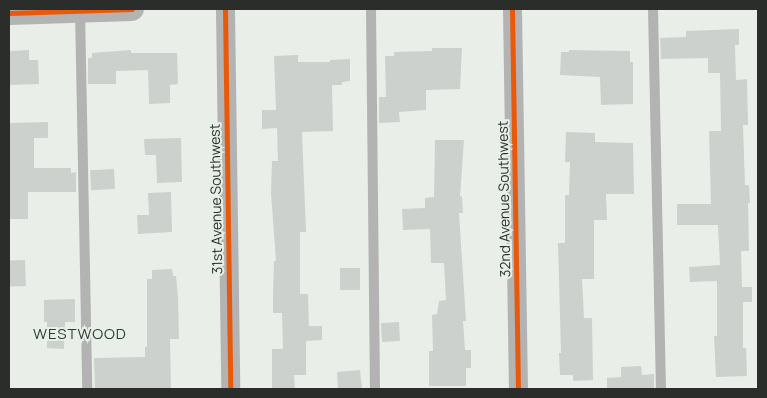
<!DOCTYPE html>
<style>
body{margin:0}
#map{position:relative;width:767px;height:398px;overflow:hidden;background:#e9eee9;font-family:Manrope,sans-serif}
div>[style]{position:absolute}
.building>*{inset:0;background:#cdd1cd;transform-origin:0 0}
.service>*{height:10px;margin:-5px;padding:0 5px;transform-origin:5px;border-radius:5px;background:#b2b3b2}
.minor>*{height:19px;margin:-9.5px;padding:0 9.5px;transform-origin:9.5px;border-radius:9.5px;background:#b2b3b2}
.tertiary>*{height:24px;margin:-12px;padding:0 12px;transform-origin:12px;border-radius:12px;background:#b2b3b2}
.cycleway>*{height:5px;margin:-2.5px;padding:0 2.5px;transform-origin:2.5px;border-radius:2.5px;background:#e8590c}
span{translate:-50% -50%;white-space:nowrap;text-align:center;line-height:1.15;-webkit-text-stroke:4px #e7f0e8;paint-order:stroke}
.street-label{font-size:14px;color:#2a2d2a}
.neighbourhood-label{font-size:15px;color:#323a33;letter-spacing:1px}
.frame{position:absolute;inset:0;border:10px solid #2a2d2a;pointer-events:none}
</style>
<div id="map">
<div class="building">
<div style="clip-path:polygon(739px 29px,739px 45px,735px 45px,736px 80px,747px 79px,748px 125px,743px 125px,745px 185px,749px 185px,750px 203px,748px 203px,749px 251px,741px 251px,742px 287px,752px 287px,752px 302px,743px 302px,743px 348px,746px 348px,747px 376px,716px 377px,714px 336px,717px 336px,717px 281px,690px 282px,689px 267px,720px 265px,718px 225px,677px 225px,677px 204px,711px 204px,709px 131px,721px 131px,720px 73px,708px 73px,708px 58px,661px 59px,660px 38px,686px 37px,686px 31px)"></div>
<div style="clip-path:polygon(432px 48px,462px 48px,460px 89px,426px 90px,426px 110px,399px 112px,400px 122px,379px 123px,379px 97px,386px 97px,385px 56px,394px 56px,394px 52px,432px 51px)"></div>
<div style="clip-path:polygon(29px 50px,29px 60px,38px 60px,39px 84px,9px 85px,9px 51px)"></div>
<div style="clip-path:polygon(131px 50px,131px 53px,177px 53px,178px 84px,170px 85px,170px 103px,149px 104px,148px 70px,116px 71px,116px 84px,88px 84px,88px 58px,92px 58px,92px 53px)"></div>
<div style="clip-path:polygon(569px 50px,630px 51px,630px 62px,633px 62px,633px 104px,601px 105px,600px 77px,560px 75px,561px 52px,569px 52px)"></div>
<div style="clip-path:polygon(298px 55px,298px 62px,330px 62px,330px 60px,350px 59px,350px 81px,342px 82px,342px 85px,332px 85px,333px 131px,302px 132px,306px 232px,300px 232px,300px 294px,308px 294px,309px 326px,322px 326px,322px 340px,306px 341px,306px 375px,294px 375px,295px 389px,272px 389px,272px 349px,283px 349px,282px 313px,273px 313px,273px 295px,274px 261px,276px 261px,271px 193px,272px 161px,278px 161px,277px 128px,262px 129px,262px 110px,276px 110px,274px 56px)"></div>
<div style="clip-path:polygon(48px 122px,48px 138px,34px 138px,34px 168px,71px 168px,71px 173px,76px 172px,76px 192px,28px 192px,28px 219px,9px 219px,9px 123px)"></div>
<div style="clip-path:polygon(566px 132px,595px 133px,595px 142px,633px 143px,634px 194px,606px 194px,607px 220px,594px 220px,594px 279px,582px 279px,584px 318px,592px 318px,593px 380px,573px 381px,573px 375px,560px 375px,559px 353px,561px 353px,558px 243px,565px 243px,565px 195px,569px 195px,570px 162px,565px 162px)"></div>
<div style="clip-path:polygon(181px 138px,182px 182px,157px 183px,156px 155px,145px 155px,144px 139px)"></div>
<div style="clip-path:polygon(435px 140px,464px 140px,460px 197px,462px 196px,463px 213px,459px 213px,466px 321px,463px 321px,465px 350px,471px 350px,471px 368px,466px 368px,466px 386px,429px 386px,429px 351px,433px 351px,432px 315px,437px 314px,439px 301px,446px 300px,444px 263px,431px 263px,430px 229px,403px 230px,402px 209px,425px 208px,425px 198px,434px 197px)"></div>
<div style="left:114px;top:169px;width:20px;height:24px;rotate:87deg"></div>
<div style="clip-path:polygon(171px 192px,172px 232px,138px 234px,137px 215px,149px 215px,148px 193px)"></div>
<div style="left:25px;top:260px;width:26px;height:16px;rotate:88deg"></div>
<div style="left:340px;top:268px;width:20px;height:22px"></div>
<div style="clip-path:polygon(172px 269px,173px 276px,176px 276px,178px 298px,179px 339px,170px 339px,171px 389px,95px 389px,94px 358px,145px 357px,145px 347px,147px 347px,147px 279px,152px 279px,152px 270px)"></div>
<div style="clip-path:polygon(75px 299px,75px 322px,65px 322px,64px 349px,47px 348px,47px 322px,44px 322px,44px 300px)"></div>
<div style="left:399px;top:322px;width:19px;height:18px;rotate:87deg"></div>
<div style="clip-path:polygon(641px 366px,642px 375px,654px 374px,654px 388px,607px 389px,607px 378px,621px 377px,621px 367px)"></div>
<div style="clip-path:polygon(360px 370px,362px 389px,338px 389px,337px 372px)"></div>
</div>
<div class="service">
<div style="left:371px;top:9px;width:380px;rotate:89.4deg"></div>
<div style="left:653px;top:9px;width:380px;rotate:88.8deg"></div>
<div style="left:80px;top:10px;width:379px;rotate:88.9deg"></div>
</div>
<div class="minor">
<div style="left:225px;top:9px;width:380px;rotate:89.2deg"></div>
<div style="left:512px;top:9px;width:380px;rotate:89.1deg"></div>
</div>
<div class="tertiary">
<div style="left:9px;top:13px;width:123px;rotate:-1.9deg"></div>
</div>
<div class="cycleway">
<div style="left:225px;top:9px;width:380px;rotate:89.2deg"></div>
<div style="left:512px;top:9px;width:380px;rotate:89.1deg"></div>
<div style="left:9px;top:13px;width:123px;rotate:-1.9deg"></div>
</div>
<div class="street-label">
<span style="left:216px;top:199px;rotate:-91deg">31st Avenue Southwest</span>
<span style="left:504px;top:199px;rotate:-91deg">32nd Avenue Southwest</span>
</div>
<div class="neighbourhood-label">
<span style="left:80px;top:334px">WESTWOOD</span>
</div>
<div class="frame"></div>
</div>
